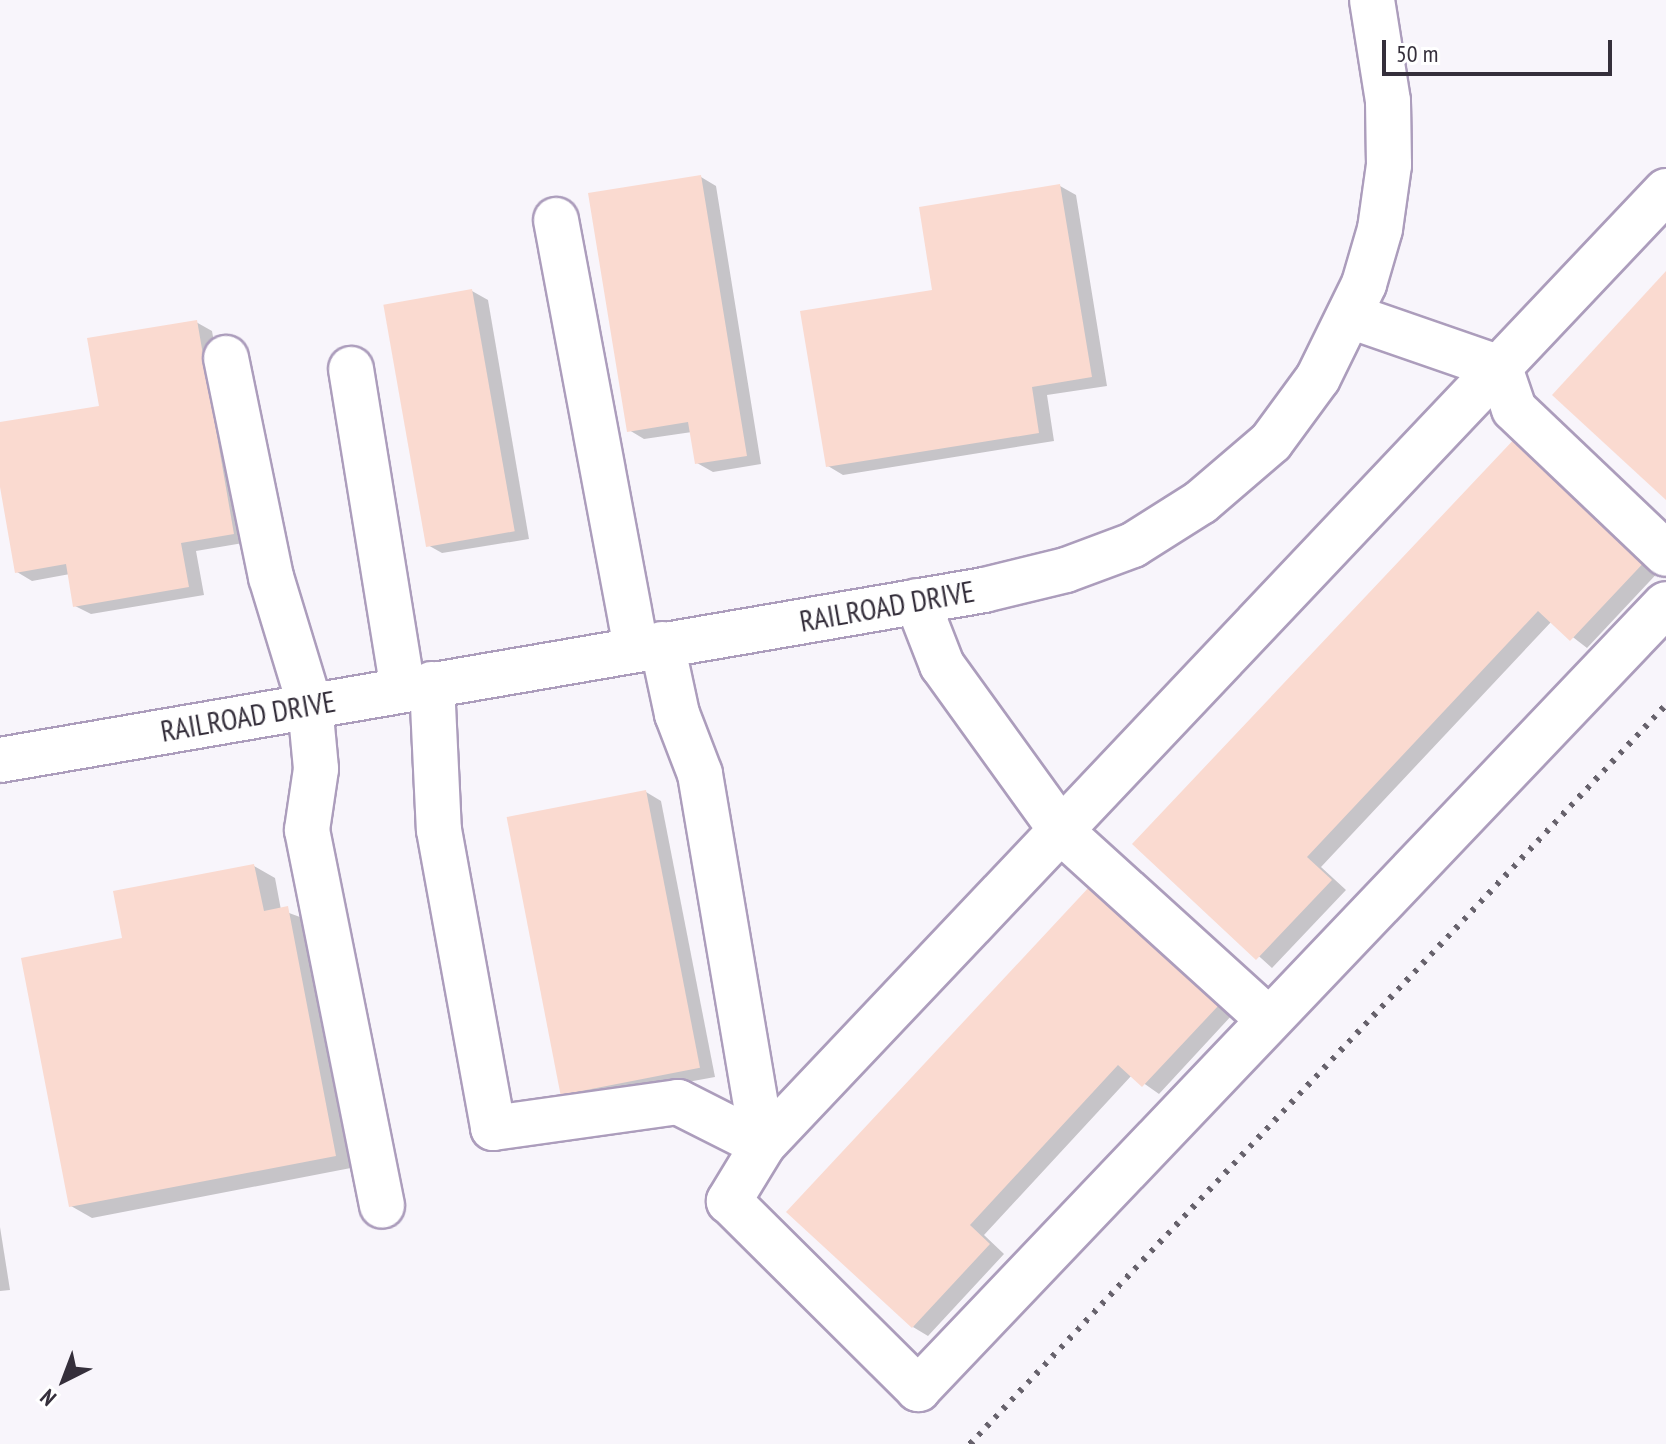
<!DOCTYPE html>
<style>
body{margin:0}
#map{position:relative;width:1666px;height:1444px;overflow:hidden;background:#f8f5fb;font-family:"PT Sans Narrow",sans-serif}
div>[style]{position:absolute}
.shadow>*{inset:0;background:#0003}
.building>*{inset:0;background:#fadad0;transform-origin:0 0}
.roads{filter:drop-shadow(2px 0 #ac9dbc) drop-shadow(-2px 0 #ac9dbc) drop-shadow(0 2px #ac9dbc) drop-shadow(0 -2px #ac9dbc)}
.minor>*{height:44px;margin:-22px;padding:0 22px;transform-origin:22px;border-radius:22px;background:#fff}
.rail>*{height:6px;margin-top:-3px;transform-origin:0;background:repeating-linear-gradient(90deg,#66616b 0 4px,transparent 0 12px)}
span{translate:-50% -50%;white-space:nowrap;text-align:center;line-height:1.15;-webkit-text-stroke:7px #fff;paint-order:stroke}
.street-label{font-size:30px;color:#352f3b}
.north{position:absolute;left:24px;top:1340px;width:80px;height:80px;-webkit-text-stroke:6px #fff;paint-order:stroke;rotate:222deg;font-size:22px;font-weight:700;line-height:32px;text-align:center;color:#352f3b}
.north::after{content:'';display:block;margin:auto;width:28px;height:36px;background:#352f3b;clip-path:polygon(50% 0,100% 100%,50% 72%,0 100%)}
.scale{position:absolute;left:1382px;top:40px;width:230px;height:36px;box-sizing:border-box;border:4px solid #352f3b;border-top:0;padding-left:10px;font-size:24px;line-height:28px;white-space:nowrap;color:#352f3b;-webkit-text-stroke:6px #fff;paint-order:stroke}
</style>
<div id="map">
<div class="shadow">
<div style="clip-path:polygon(701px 177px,716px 186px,761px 464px,713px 472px,697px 463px,692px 432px,644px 439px,629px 430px)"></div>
<div style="clip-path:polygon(1060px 186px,1076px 195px,1107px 386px,1047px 395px,1054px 441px,843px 475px,828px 466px,935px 292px)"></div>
<div style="clip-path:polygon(472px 291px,488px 300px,529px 539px,442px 553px,426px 544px)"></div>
<div style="clip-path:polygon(196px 322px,212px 331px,249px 542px,196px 551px,204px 595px,91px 614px,75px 606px,70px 574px,32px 581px,17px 572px,0 475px,0 424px,101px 407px)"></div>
<div style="clip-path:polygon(1519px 436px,1664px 566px,1587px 648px,1552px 621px,1321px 867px,1346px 890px,1272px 968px,1135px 844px)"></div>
<div style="clip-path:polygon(646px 792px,661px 801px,715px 1077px,578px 1102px,563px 1093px)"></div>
<div style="clip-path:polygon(254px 866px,275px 878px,281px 910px,308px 920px,356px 1167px,92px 1218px,71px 1206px,125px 940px)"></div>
<div style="clip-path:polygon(1091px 888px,1233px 1014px,1159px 1094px,1132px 1075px,984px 1235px,1004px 1254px,928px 1336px,913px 1327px)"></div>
<div style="clip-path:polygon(0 1227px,10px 1290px,0 1291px)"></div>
</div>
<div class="building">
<div style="clip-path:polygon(701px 175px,747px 456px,695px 464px,688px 422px,627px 432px,588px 193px)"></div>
<div style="clip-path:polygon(1060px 184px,1092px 377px,1032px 387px,1039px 433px,826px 467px,800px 311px,932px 290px,919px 207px)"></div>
<div style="clip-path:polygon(1666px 271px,1666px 500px,1552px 395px)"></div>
<div style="left:472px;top:289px;width:246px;height:90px;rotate:80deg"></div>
<div style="clip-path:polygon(197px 320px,234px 534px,181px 543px,189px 587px,73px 607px,66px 564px,15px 573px,0 487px,0 422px,99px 406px,87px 338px)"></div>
<div style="clip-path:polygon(1519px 434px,1650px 556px,1570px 641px,1538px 611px,1307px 857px,1332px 880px,1256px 960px,1132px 844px)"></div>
<div style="left:646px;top:790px;width:283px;height:142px;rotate:79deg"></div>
<div style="clip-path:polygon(254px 864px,264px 911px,288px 906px,336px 1156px,69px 1207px,21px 958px,122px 938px,113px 891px)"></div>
<div style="clip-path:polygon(1091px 885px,1219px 1005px,1142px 1087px,1118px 1065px,970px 1225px,990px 1244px,912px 1328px,786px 1212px)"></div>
</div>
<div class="roads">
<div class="minor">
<div style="left:1666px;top:191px;width:1314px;rotate:133.43deg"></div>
<div style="left:763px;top:1145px;width:66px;rotate:121.3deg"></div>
<div style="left:729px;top:1201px;width:267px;rotate:44.8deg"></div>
<div style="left:918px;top:1389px;width:1084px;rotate:-46.38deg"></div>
<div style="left:556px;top:220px;width:436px;rotate:79.4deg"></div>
<div style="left:1350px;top:316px;width:159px;rotate:19.1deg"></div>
<div style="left:1500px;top:368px;width:43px;rotate:71.1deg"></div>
<div style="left:1514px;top:409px;width:210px;rotate:43.6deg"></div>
<div style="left:226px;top:358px;width:224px;rotate:78.4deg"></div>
<div style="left:271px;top:577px;width:134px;rotate:73.1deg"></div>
<div style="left:310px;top:705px;width:64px;rotate:84.6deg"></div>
<div style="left:316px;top:769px;width:62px;rotate:98.4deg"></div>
<div style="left:307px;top:830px;width:383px;rotate:78.7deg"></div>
<div style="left:351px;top:369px;width:324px;rotate:80.8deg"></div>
<div style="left:917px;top:601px;width:69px;rotate:68.7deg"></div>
<div style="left:942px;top:665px;width:207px;rotate:54.2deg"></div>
<div style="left:1063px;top:833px;width:278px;rotate:42.2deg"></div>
<div style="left:662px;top:644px;width:72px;rotate:77.9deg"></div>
<div style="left:677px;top:714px;width:64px;rotate:69deg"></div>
<div style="left:700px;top:774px;width:376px;rotate:80.4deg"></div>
<div style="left:432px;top:684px;width:146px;rotate:87.3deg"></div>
<div style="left:439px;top:830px;width:303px;rotate:79.7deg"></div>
<div style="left:493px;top:1128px;width:187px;rotate:-8deg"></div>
<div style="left:678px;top:1102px;width:95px;rotate:26.8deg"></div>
<div style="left:0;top:760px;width:999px;rotate:-9.8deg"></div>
<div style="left:984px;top:590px;width:84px;rotate:-13.7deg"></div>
<div style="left:1066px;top:570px;width:72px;rotate:-20.5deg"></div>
<div style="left:1133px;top:545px;width:80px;rotate:-32.3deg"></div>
<div style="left:1201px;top:502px;width:92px;rotate:-40.6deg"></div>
<div style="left:1271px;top:442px;width:79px;rotate:-53.7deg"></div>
<div style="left:1318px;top:378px;width:105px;rotate:-63.9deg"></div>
<div style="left:1364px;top:284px;width:57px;rotate:-73.8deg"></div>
<div style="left:1380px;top:229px;width:65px;rotate:-82deg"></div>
<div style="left:1389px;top:165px;width:64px;rotate:-90.9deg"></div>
<div style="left:1388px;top:101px;width:102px;rotate:-99deg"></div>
</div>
</div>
<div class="rail">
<div style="left:970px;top:1444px;width:1015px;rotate:-46.72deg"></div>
</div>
<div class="street-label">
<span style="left:887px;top:606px;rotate:-10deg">RAILROAD DRIVE</span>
<span style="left:248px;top:716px;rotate:-10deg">RAILROAD DRIVE</span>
</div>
<div class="north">N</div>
<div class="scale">50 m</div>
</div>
